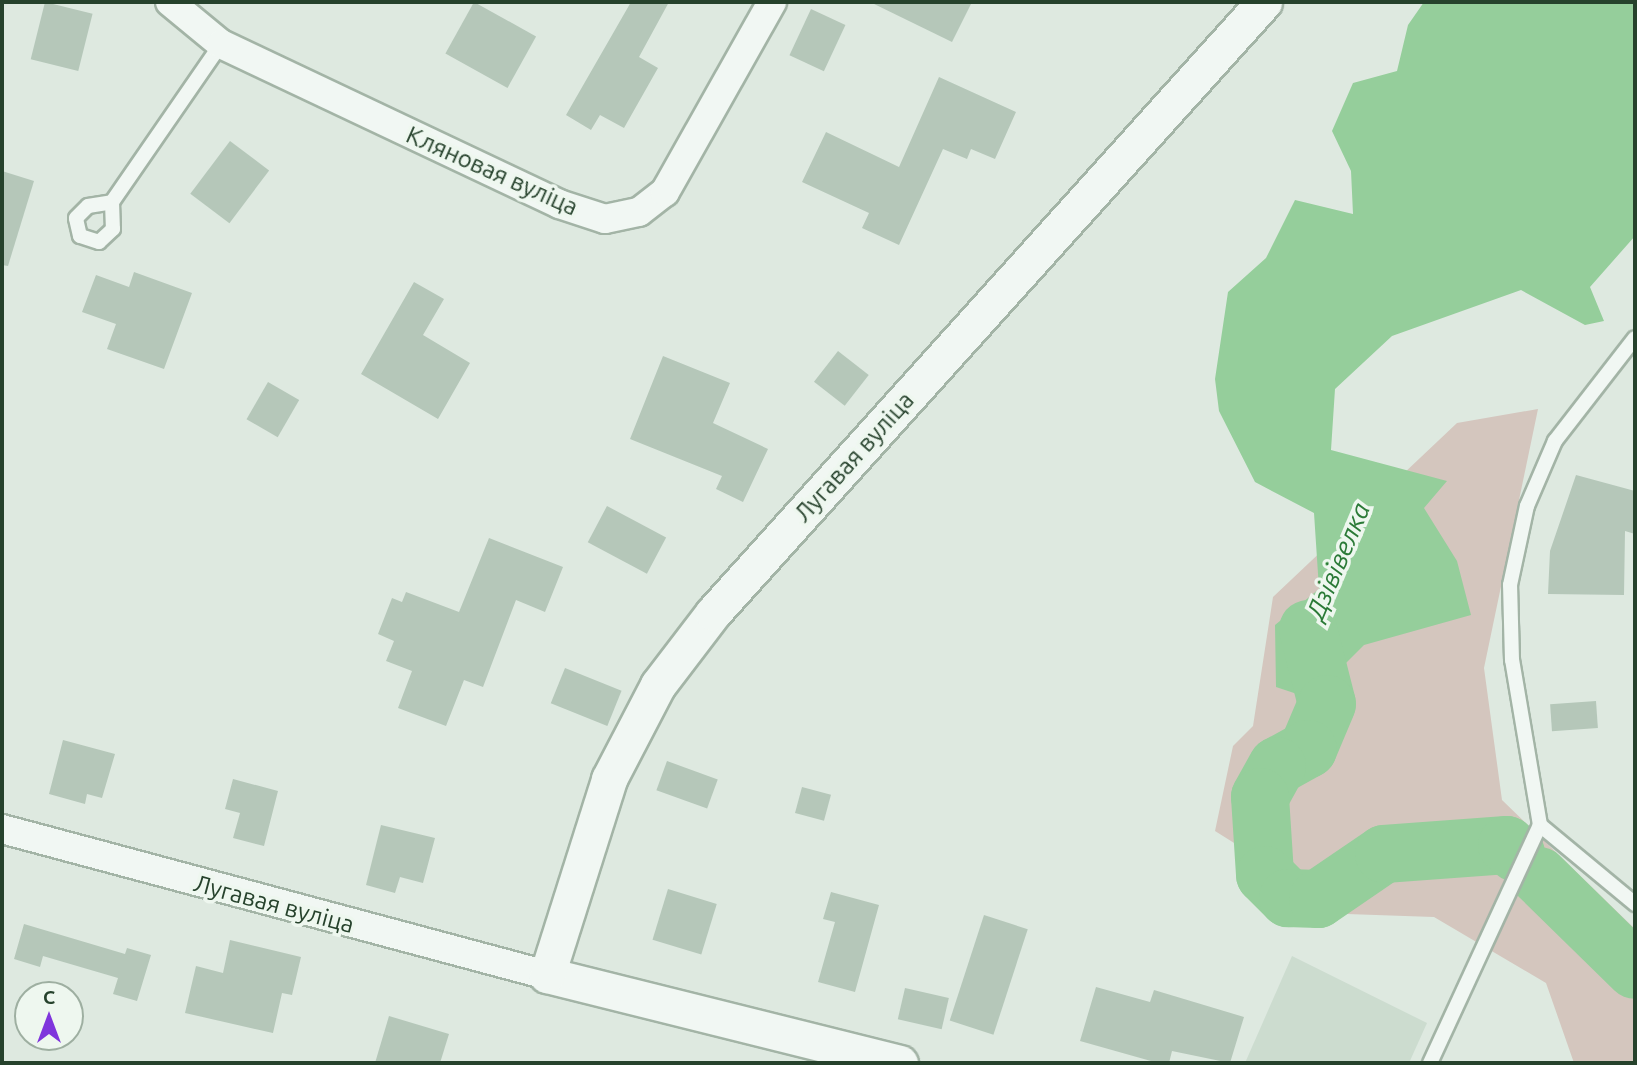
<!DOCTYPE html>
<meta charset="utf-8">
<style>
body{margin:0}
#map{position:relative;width:1637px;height:1065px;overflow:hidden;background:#dee9e0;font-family:Ubuntu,sans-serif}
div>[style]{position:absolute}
.built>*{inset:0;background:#ccdccf}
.green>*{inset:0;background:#d4c6be}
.water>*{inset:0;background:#95ce9b}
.river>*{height:58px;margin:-29px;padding:0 29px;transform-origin:29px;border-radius:29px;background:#95ce9b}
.building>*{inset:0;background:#b5c7b9;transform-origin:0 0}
.roads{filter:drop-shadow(2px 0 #a3b4a6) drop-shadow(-2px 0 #a3b4a6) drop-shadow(0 2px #a3b4a6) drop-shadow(0 -2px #a3b4a6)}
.service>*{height:14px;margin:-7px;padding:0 7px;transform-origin:7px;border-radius:7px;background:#f1f7f3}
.minor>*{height:28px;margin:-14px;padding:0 14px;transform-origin:14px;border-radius:14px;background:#f1f7f3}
.tertiary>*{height:35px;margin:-17.5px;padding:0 17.5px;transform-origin:17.5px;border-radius:17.5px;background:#f1f7f3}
span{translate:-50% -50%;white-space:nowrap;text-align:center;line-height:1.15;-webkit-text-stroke:7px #eef7ef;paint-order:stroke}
.street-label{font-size:24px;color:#26422c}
.water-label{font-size:26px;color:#2b7a37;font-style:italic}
.frame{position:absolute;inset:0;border:4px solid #26422c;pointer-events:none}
.north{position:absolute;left:14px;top:981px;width:70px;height:70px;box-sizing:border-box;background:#eef7ef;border:2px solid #9eafa1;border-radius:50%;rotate:0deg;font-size:19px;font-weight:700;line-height:28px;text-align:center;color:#26422c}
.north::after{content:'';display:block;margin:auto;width:24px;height:32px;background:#7f35dc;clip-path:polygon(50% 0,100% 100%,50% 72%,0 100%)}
</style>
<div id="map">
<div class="built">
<div style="clip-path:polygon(1292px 956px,1427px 1023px,1409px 1063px,1245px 1063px)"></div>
</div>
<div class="green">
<div style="clip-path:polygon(1538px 409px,1484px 668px,1502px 800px,1635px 929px,1635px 1063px,1574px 1063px,1546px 983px,1434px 917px,1347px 914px,1215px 831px,1233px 746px,1253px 726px,1273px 597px,1457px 423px)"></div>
</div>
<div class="water">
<div style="clip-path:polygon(1424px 2px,1635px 2px,1635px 236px,1590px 287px,1604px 321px,1585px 325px,1521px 290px,1392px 336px,1335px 389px,1331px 450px,1447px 481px,1424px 508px,1457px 561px,1471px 615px,1364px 645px,1342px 667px,1327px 704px,1276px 687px,1275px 625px,1319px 589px,1314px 513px,1255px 482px,1219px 411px,1215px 379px,1228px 292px,1266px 258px,1295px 200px,1353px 214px,1351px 171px,1332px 131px,1353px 83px,1397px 71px,1408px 25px)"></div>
</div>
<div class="river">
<div style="left:1308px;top:629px;width:77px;rotate:75.8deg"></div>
<div style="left:1327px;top:704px;width:49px;rotate:112.9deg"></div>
<div style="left:1308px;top:749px;width:35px;rotate:151deg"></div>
<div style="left:1277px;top:766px;width:35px;rotate:119deg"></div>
<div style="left:1260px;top:797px;width:78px;rotate:86.3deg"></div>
<div style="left:1265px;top:875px;width:33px;rotate:45deg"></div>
<div style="left:1288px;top:898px;width:30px;rotate:2deg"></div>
<div style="left:1318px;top:899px;width:80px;rotate:-34.3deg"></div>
<div style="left:1384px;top:854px;width:123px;rotate:-4.2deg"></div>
<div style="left:1507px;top:845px;width:12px;rotate:42deg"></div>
<div style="left:1539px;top:876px;width:134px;rotate:44.4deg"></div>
</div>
<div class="building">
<div style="left:45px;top:2px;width:49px;height:59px;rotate:14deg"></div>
<div style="left:474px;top:2px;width:71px;height:59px;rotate:29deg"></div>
<div style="clip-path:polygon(631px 2px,669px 2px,639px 57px,658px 68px,624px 128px,600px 115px,591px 130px,566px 115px)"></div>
<div style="clip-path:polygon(870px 2px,972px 2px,952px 42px)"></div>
<div style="left:811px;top:9px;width:38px;height:51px;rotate:25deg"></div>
<div style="clip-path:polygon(939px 77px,1016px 112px,995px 159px,971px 149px,967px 159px,943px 149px,899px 245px,862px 228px,869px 213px,802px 182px,826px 132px,899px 167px)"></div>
<div style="left:230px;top:141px;width:49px;height:66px;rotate:37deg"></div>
<div style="clip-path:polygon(2px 171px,34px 181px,8px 266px,2px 265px)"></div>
<div style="clip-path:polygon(134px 272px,192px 293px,164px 369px,107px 349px,116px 324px,82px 312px,96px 275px,129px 287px)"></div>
<div style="clip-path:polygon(414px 282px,444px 299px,423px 335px,470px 363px,438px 419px,361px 374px)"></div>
<div style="left:838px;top:351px;width:39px;height:39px;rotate:38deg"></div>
<div style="clip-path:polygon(663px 356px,730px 383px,713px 423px,768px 449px,743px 502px,716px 489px,722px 476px,630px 439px)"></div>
<div style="left:268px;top:382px;width:36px;height:43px;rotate:30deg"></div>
<div style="clip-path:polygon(1576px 475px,1635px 491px,1635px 534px,1625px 531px,1624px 595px,1548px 594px,1550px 551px)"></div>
<div style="left:607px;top:506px;width:67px;height:41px;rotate:28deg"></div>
<div style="clip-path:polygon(489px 538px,563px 567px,545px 612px,516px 600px,483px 687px,464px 680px,446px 726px,398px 708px,412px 671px,386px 661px,394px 641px,378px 634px,392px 598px,402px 602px,406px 592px,459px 612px)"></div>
<div style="left:565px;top:668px;width:61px;height:38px;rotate:22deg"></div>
<div style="left:1596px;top:701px;width:27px;height:46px;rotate:86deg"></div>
<div style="clip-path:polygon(63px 740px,115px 754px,102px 798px,87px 794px,85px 804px,49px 794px)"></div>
<div style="left:667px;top:761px;width:54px;height:31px;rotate:20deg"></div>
<div style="clip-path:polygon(233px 779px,278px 791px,264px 846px,233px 838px,240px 813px,225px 809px)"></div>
<div style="left:802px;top:787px;width:30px;height:27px;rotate:15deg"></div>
<div style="clip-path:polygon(381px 825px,435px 838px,423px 883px,400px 877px,395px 893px,366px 885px)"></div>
<div style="left:668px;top:889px;width:51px;height:53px;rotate:17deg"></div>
<div style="clip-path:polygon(831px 892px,879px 905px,855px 992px,818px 982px,835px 922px,823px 919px)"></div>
<div style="left:984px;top:915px;width:46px;height:111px;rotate:18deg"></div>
<div style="clip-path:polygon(24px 924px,125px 954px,127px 948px,151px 955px,137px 1001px,113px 994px,118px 978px,43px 956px,40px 967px,14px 959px)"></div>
<div style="clip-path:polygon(230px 940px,301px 957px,292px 995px,282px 993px,273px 1033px,185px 1013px,196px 966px,223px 973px)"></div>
<div style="clip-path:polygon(1096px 987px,1150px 1002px,1154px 990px,1244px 1017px,1230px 1063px,1172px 1051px,1169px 1063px,1158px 1063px,1080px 1041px)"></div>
<div style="left:905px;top:988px;width:45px;height:32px;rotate:13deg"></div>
<div style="clip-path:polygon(389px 1016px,449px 1034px,440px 1063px,375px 1063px)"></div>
</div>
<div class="roads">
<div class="service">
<div style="left:112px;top:202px;width:27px;rotate:88deg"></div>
<div style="left:113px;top:229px;width:19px;rotate:137deg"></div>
<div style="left:99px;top:242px;width:20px;rotate:-162deg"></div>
<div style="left:80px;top:236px;width:18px;rotate:-103deg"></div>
<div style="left:76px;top:218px;width:17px;rotate:-45deg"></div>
<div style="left:88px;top:206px;width:24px;rotate:-9deg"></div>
<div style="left:112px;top:202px;width:192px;rotate:-55.4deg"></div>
<div style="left:1540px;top:825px;width:124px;rotate:39.7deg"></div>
<div style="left:1430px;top:1063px;width:262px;rotate:-65.2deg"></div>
<div style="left:1540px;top:825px;width:167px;rotate:-99.6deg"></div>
<div style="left:1512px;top:660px;width:75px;rotate:-91.5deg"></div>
<div style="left:1510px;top:585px;width:81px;rotate:-77.9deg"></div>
<div style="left:1527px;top:506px;width:71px;rotate:-66.7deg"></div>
<div style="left:1555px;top:441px;width:130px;rotate:-52.2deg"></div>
</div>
<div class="minor">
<div style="left:170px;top:2px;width:66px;rotate:39.5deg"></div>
<div style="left:221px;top:44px;width:374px;rotate:25.3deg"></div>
<div style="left:559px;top:204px;width:48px;rotate:18.1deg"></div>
<div style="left:605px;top:219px;width:35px;rotate:-12deg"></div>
<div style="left:639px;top:212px;width:33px;rotate:-38deg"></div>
<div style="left:665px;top:192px;width:218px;rotate:-60.6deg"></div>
<div style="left:2px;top:829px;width:564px;rotate:15deg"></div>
</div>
<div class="tertiary">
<div style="left:900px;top:1063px;width:364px;rotate:-166deg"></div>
<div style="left:547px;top:975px;width:206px;rotate:-72.4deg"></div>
<div style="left:609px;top:779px;width:106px;rotate:-62.5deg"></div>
<div style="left:658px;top:685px;width:91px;rotate:-52.6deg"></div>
<div style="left:713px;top:613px;width:823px;rotate:-47.96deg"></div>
</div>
</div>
<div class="street-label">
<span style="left:492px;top:171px;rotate:24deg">Кляновая вуліца</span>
<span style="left:854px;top:457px;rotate:-48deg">Лугавая вуліца</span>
<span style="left:274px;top:904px;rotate:15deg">Лугавая вуліца</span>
</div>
<div class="water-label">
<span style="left:1338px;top:561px;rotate:-67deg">Дзівівелка</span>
</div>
<div class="frame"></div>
<div class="north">С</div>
</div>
